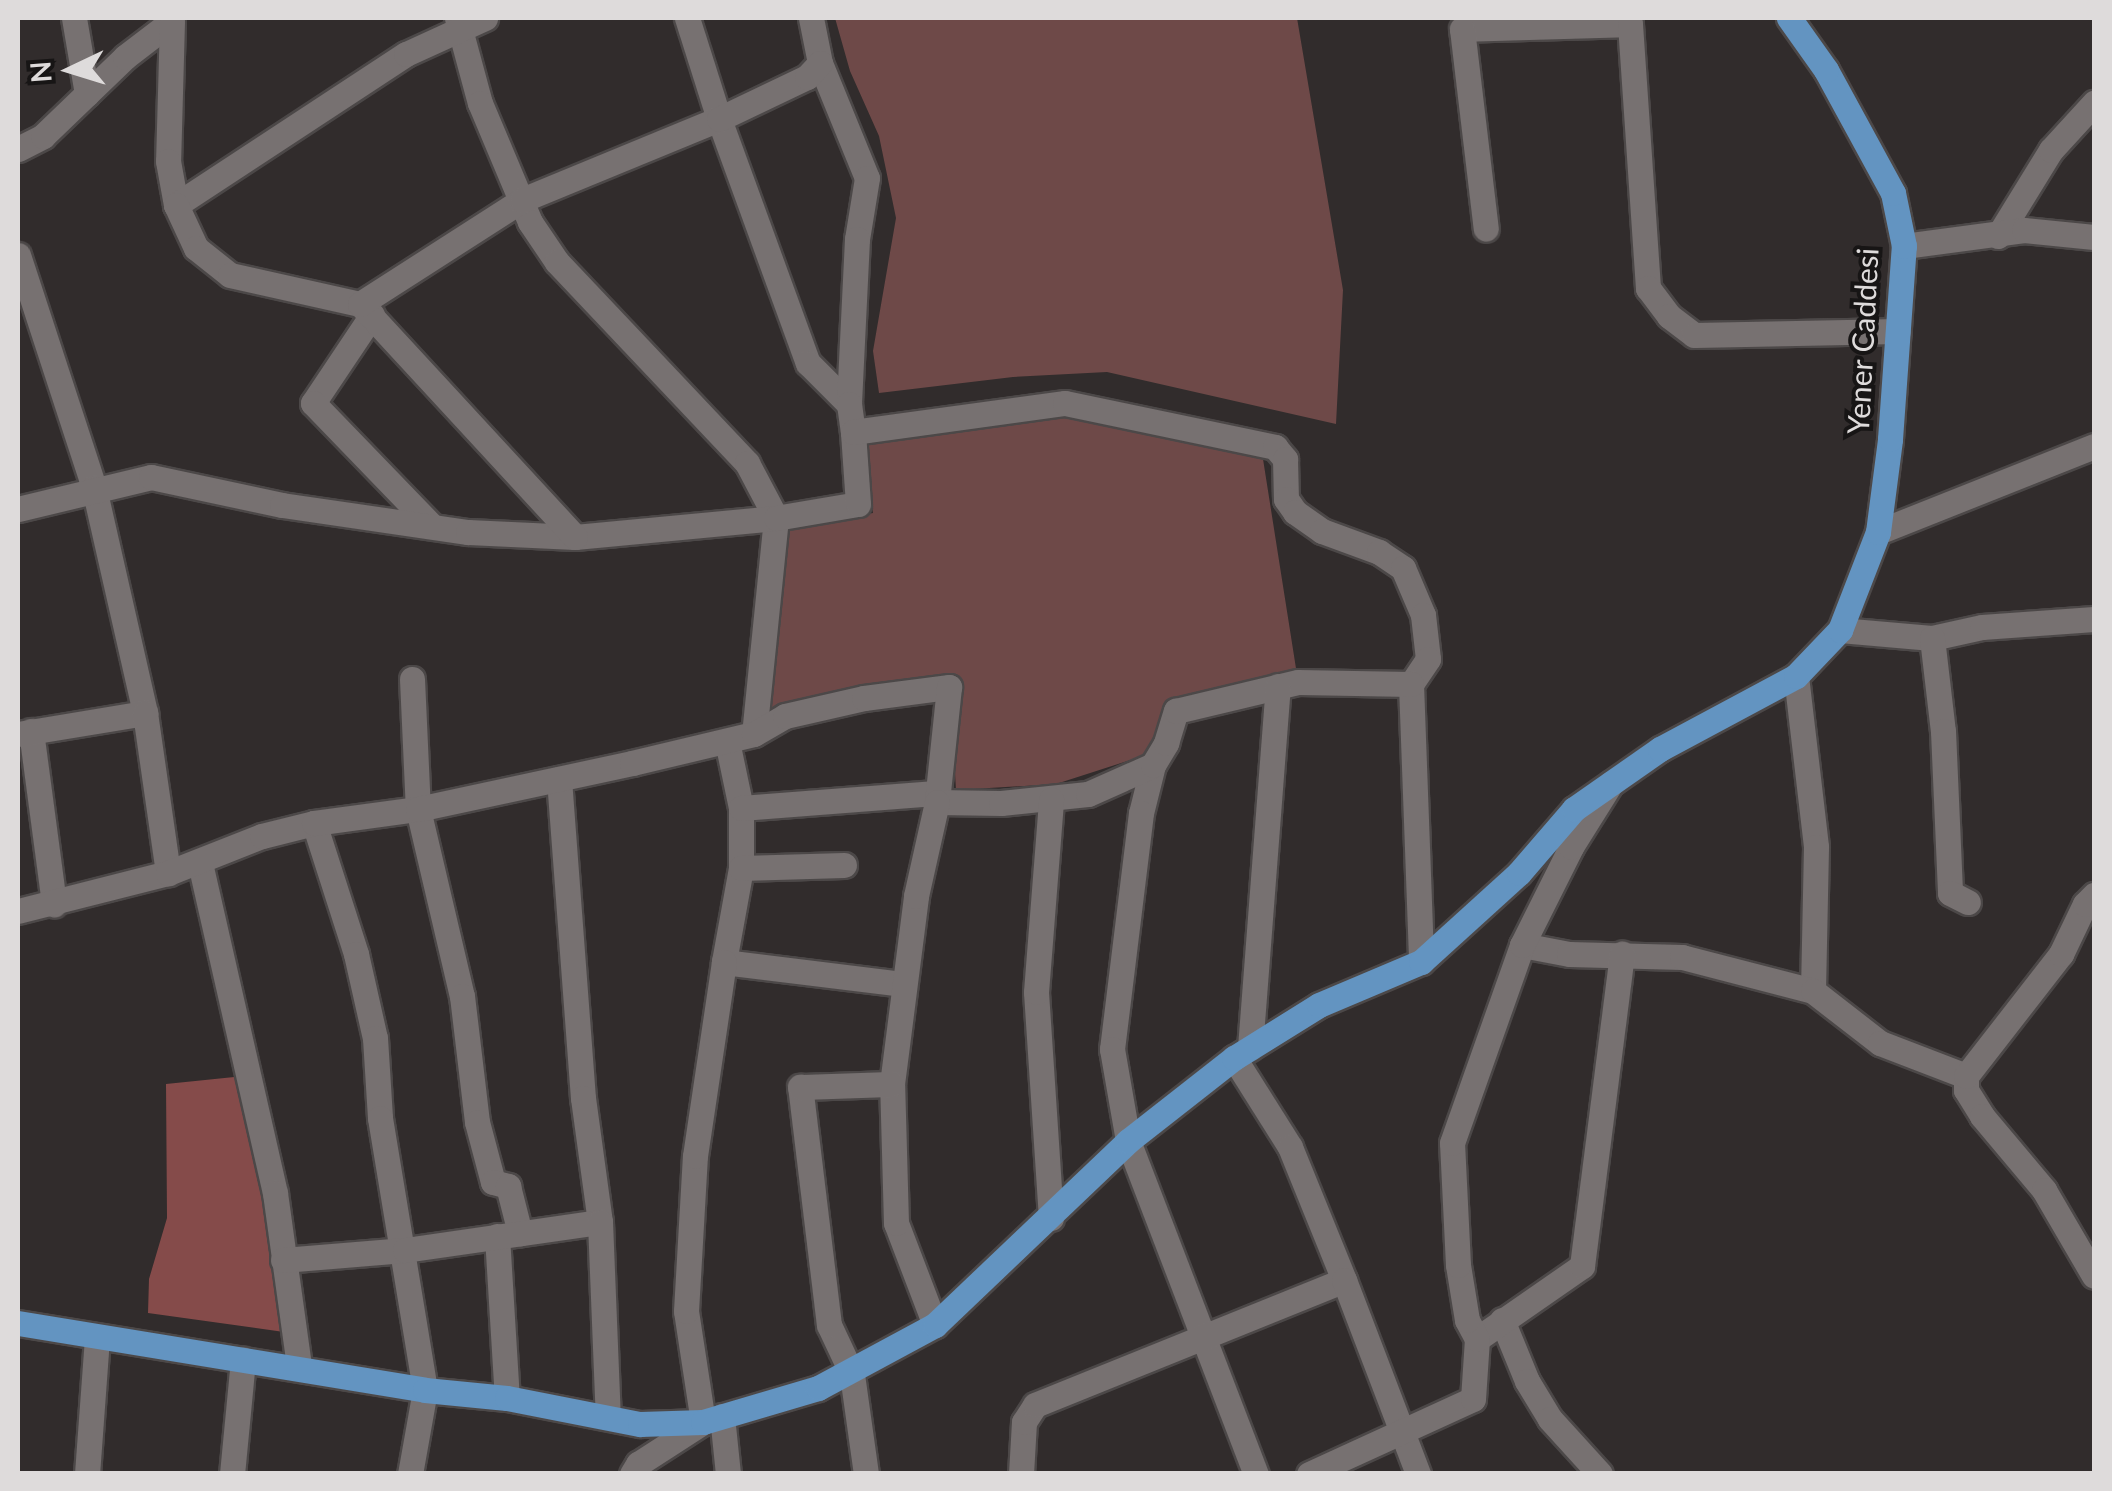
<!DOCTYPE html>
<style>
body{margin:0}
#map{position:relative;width:2112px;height:1491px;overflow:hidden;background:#312c2c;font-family:Lato,sans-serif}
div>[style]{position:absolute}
.green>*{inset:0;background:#6e4948}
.forest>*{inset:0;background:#854b4a}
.roads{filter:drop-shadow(2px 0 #4c4848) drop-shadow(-2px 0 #4c4848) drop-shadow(0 2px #4c4848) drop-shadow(0 -2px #4c4848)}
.minor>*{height:25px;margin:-12.5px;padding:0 12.5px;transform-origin:12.5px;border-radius:12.5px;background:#777171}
.major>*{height:25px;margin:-12.5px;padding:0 12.5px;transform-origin:12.5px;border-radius:12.5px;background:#6394c1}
span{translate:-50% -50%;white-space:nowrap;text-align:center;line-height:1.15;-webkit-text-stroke:8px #171515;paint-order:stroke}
.street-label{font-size:30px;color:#dedbdb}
.frame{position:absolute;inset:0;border:20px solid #dedbdb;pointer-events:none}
.north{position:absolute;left:20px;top:20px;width:100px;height:100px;-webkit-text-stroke:8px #171515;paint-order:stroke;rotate:266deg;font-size:28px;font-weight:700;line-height:40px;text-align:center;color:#dedbdb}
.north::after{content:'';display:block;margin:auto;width:35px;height:45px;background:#dedbdb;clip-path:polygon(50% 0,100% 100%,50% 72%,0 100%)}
</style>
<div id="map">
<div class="green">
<div style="clip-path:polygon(835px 18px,1297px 18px,1343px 290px,1336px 424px,1107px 372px,1013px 377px,879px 393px,873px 351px,896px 218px,879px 136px,850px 71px)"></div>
<div style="clip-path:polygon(1066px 410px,1263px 459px,1298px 681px,1172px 701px,1146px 755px,1056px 784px,956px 790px,950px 687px,764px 728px,784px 526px,873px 513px,862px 439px)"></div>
</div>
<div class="forest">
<div style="clip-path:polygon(244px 1076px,284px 1332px,148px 1313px,149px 1279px,167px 1218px,166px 1084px)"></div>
</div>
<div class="roads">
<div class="minor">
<div style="left:74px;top:18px;width:77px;rotate:80.3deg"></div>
<div style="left:457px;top:18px;width:88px;rotate:74.9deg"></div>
<div style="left:480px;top:103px;width:129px;rotate:67.2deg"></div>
<div style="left:530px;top:222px;width:48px;rotate:56deg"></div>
<div style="left:557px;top:262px;width:277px;rotate:46.6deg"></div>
<div style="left:747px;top:463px;width:62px;rotate:62.2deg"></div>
<div style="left:776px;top:518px;width:217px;rotate:95.8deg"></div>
<div style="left:687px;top:18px;width:106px;rotate:72.4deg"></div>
<div style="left:719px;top:119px;width:260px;rotate:70deg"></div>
<div style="left:808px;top:363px;width:58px;rotate:45deg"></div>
<div style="left:811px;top:18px;width:46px;rotate:78.7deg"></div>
<div style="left:820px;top:63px;width:124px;rotate:67.8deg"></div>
<div style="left:867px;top:178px;width:62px;rotate:99.3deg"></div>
<div style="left:857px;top:239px;width:165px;rotate:92.8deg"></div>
<div style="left:849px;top:404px;width:28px;rotate:82deg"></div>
<div style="left:1462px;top:29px;width:168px;rotate:-1.7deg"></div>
<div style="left:1630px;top:24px;width:265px;rotate:86.1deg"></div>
<div style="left:1648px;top:288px;width:35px;rotate:53deg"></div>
<div style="left:1669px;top:316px;width:31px;rotate:37deg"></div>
<div style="left:1694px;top:335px;width:204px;rotate:-1.1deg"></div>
<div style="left:1462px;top:29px;width:201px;rotate:83.2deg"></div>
<div style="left:18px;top:149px;width:28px;rotate:-27deg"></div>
<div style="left:43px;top:136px;width:114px;rotate:-43.9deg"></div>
<div style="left:125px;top:57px;width:59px;rotate:-37.5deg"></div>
<div style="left:172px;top:21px;width:140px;rotate:91.6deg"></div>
<div style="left:168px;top:161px;width:45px;rotate:79.7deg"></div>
<div style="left:176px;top:205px;width:275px;rotate:-33.3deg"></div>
<div style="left:406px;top:54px;width:87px;rotate:-24.5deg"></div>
<div style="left:176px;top:205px;width:47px;rotate:65.1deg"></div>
<div style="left:196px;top:248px;width:43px;rotate:38.5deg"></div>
<div style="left:230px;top:275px;width:133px;rotate:12.6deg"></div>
<div style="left:1998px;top:236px;width:101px;rotate:-58.4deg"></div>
<div style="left:2051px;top:150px;width:64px;rotate:-47.5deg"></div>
<div style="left:1904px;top:246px;width:121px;rotate:-7.6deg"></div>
<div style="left:2024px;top:230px;width:70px;rotate:5.7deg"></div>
<div style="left:18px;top:255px;width:245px;rotate:71.9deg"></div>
<div style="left:94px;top:488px;width:231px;rotate:77.2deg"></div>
<div style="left:372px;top:315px;width:106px;rotate:123.8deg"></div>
<div style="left:313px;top:403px;width:170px;rotate:46deg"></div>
<div style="left:18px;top:509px;width:137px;rotate:-13.5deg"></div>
<div style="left:151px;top:477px;width:134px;rotate:12.1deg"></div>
<div style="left:282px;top:505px;width:188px;rotate:8.3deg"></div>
<div style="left:468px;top:532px;width:107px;rotate:2.7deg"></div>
<div style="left:575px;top:537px;width:202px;rotate:-5.4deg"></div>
<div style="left:776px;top:518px;width:83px;rotate:-9.7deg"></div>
<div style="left:858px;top:504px;width:72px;rotate:-94deg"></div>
<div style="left:853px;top:432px;width:214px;rotate:-7.8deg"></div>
<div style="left:1065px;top:403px;width:215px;rotate:11.8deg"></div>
<div style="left:1275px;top:447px;width:16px;rotate:50deg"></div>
<div style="left:1285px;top:459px;width:40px;rotate:88.6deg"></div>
<div style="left:1286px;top:499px;width:16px;rotate:55deg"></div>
<div style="left:1295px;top:512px;width:33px;rotate:35deg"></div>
<div style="left:1322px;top:531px;width:61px;rotate:20.2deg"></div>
<div style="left:1379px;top:552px;width:29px;rotate:34deg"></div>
<div style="left:1403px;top:568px;width:51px;rotate:66.9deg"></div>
<div style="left:1423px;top:615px;width:44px;rotate:83.5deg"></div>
<div style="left:1428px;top:659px;width:30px;rotate:124deg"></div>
<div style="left:1411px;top:684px;width:278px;rotate:87.9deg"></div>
<div style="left:1878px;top:532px;width:232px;rotate:-21.7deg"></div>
<div style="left:575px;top:537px;width:317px;rotate:-132.7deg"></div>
<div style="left:360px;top:304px;width:193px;rotate:-32.7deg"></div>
<div style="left:522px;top:200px;width:213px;rotate:-22.4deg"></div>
<div style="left:719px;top:119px;width:98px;rotate:-25.5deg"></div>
<div style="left:807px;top:77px;width:19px;rotate:-47deg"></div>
<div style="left:1840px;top:630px;width:92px;rotate:5deg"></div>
<div style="left:1932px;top:638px;width:51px;rotate:-12.4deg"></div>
<div style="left:1982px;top:627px;width:112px;rotate:-4.1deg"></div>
<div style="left:1932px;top:638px;width:94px;rotate:83.3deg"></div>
<div style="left:1943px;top:731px;width:162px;rotate:87.5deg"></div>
<div style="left:1950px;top:893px;width:20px;rotate:27deg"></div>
<div style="left:1796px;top:676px;width:172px;rotate:83.3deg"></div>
<div style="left:1816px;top:847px;width:144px;rotate:91.2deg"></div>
<div style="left:412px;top:679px;width:130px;rotate:87.4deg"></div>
<div style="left:418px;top:809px;width:192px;rotate:76.8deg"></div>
<div style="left:462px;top:996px;width:127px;rotate:83.2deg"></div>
<div style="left:477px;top:1122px;width:62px;rotate:75.1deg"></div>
<div style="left:493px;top:1182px;width:16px;rotate:15deg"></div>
<div style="left:508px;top:1186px;width:49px;rotate:75.7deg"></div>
<div style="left:31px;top:731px;width:175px;rotate:82.4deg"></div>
<div style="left:18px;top:734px;width:129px;rotate:-9.4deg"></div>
<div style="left:145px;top:713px;width:162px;rotate:81.8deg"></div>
<div style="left:727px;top:741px;width:68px;rotate:78.2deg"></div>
<div style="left:741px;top:808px;width:60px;rotate:90deg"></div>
<div style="left:741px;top:868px;width:96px;rotate:100.3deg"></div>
<div style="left:724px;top:962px;width:181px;rotate:7deg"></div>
<div style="left:1153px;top:765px;width:49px;rotate:104deg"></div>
<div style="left:1141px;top:813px;width:238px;rotate:97deg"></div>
<div style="left:1112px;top:1049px;width:93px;rotate:80.1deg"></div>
<div style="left:1128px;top:1141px;width:357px;rotate:69deg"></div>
<div style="left:559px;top:779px;width:320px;rotate:85.7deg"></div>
<div style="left:583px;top:1098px;width:125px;rotate:82.2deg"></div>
<div style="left:741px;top:808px;width:198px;rotate:-4.4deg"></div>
<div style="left:314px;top:823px;width:138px;rotate:72.2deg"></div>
<div style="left:356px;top:954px;width:86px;rotate:77.3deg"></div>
<div style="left:375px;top:1038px;width:80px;rotate:86.4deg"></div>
<div style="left:380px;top:1118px;width:276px;rotate:80.6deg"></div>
<div style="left:425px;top:1390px;width:85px;rotate:100.1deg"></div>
<div style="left:200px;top:863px;width:338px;rotate:77.2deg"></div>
<div style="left:275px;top:1193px;width:176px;rotate:82.1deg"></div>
<div style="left:741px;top:868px;width:103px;rotate:-1.7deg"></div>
<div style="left:18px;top:911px;width:155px;rotate:-14.2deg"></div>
<div style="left:168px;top:873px;width:101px;rotate:-21.5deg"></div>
<div style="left:262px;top:836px;width:54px;rotate:-14deg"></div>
<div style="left:314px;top:823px;width:105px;rotate:-7.7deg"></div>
<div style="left:418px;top:809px;width:219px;rotate:-12.1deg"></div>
<div style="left:632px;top:763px;width:125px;rotate:-13.4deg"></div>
<div style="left:754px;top:734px;width:36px;rotate:-30deg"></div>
<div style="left:785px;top:716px;width:81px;rotate:-12.8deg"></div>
<div style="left:864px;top:698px;width:86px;rotate:-7.4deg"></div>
<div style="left:949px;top:687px;width:116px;rotate:96deg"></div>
<div style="left:937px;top:802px;width:64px;rotate:0.9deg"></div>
<div style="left:1001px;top:803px;width:87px;rotate:-5.9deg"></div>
<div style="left:1088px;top:794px;width:71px;rotate:-24deg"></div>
<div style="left:1153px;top:765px;width:26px;rotate:-59deg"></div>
<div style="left:1166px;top:743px;width:34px;rotate:-73deg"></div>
<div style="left:1176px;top:711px;width:125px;rotate:-13.4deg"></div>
<div style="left:1298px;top:682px;width:113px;rotate:1deg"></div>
<div style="left:1522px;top:945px;width:48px;rotate:10.8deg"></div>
<div style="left:1569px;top:954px;width:113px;rotate:1.5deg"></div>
<div style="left:1682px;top:957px;width:135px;rotate:14.5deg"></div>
<div style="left:1813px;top:991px;width:85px;rotate:37.8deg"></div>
<div style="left:1880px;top:1043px;width:92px;rotate:21deg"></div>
<div style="left:1966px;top:1076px;width:14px;rotate:90deg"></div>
<div style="left:1966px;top:1090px;width:31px;rotate:58deg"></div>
<div style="left:1982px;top:1116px;width:97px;rotate:50deg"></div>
<div style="left:2044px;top:1190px;width:99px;rotate:59.8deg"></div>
<div style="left:1250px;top:1048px;width:363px;rotate:-85.6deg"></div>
<div style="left:1234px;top:1058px;width:105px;rotate:57.8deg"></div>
<div style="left:1290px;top:1147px;width:144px;rotate:67.9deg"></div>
<div style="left:1966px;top:1076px;width:155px;rotate:-52.1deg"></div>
<div style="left:2061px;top:954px;width:55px;rotate:-64.4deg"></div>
<div style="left:2085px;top:904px;width:13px;rotate:-45deg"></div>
<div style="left:1051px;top:1218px;width:226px;rotate:-93.8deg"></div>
<div style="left:1036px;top:992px;width:193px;rotate:-85.5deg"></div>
<div style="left:497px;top:1236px;width:162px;rotate:86.5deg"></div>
<div style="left:283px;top:1260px;width:122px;rotate:-4.7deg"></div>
<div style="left:405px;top:1250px;width:197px;rotate:-8.2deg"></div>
<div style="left:600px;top:1222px;width:195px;rotate:87.7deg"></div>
<div style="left:1502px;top:1320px;width:66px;rotate:67.7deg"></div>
<div style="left:1527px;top:1381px;width:44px;rotate:58.8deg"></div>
<div style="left:1550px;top:1419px;width:74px;rotate:47.7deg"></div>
<div style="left:935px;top:1325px;width:109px;rotate:-110.9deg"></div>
<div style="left:896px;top:1223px;width:139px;rotate:-91.6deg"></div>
<div style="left:892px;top:1084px;width:190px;rotate:-82.7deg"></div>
<div style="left:916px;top:896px;width:96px;rotate:-77.4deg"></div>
<div style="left:1477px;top:1339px;width:128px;rotate:-34.8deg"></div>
<div style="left:1582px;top:1266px;width:315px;rotate:-82.7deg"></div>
<div style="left:722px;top:1416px;width:58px;rotate:84.1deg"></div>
<div style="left:87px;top:1474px;width:135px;rotate:-85.8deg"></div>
<div style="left:232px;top:1474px;width:115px;rotate:-84.5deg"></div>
<div style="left:632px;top:1474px;width:12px;rotate:-59deg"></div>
<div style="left:638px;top:1464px;width:77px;rotate:-32.9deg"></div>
<div style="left:703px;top:1422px;width:112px;rotate:-98.7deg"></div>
<div style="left:686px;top:1311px;width:155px;rotate:-86.7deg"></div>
<div style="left:695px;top:1156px;width:196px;rotate:-81.5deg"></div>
<div style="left:866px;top:1474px;width:101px;rotate:-98deg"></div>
<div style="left:852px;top:1374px;width:54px;rotate:-115.1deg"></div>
<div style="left:829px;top:1325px;width:240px;rotate:-96.9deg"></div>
<div style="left:800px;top:1087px;width:92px;rotate:-1.9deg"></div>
<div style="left:1021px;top:1474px;width:52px;rotate:-86.7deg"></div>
<div style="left:1024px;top:1422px;width:20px;rotate:-57deg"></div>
<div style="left:1035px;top:1405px;width:333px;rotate:-22deg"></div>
<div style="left:1344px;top:1280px;width:208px;rotate:69.1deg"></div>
<div style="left:1309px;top:1474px;width:180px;rotate:-24.6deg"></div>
<div style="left:1473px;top:1399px;width:60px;rotate:-86.2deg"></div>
<div style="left:1477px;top:1339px;width:21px;rotate:-118deg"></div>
<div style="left:1467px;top:1320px;width:56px;rotate:-99.3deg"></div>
<div style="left:1458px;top:1265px;width:122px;rotate:-92.8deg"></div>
<div style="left:1452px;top:1143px;width:210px;rotate:-70.5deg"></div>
<div style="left:1522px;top:945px;width:110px;rotate:-63.4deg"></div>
<div style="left:1571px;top:847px;width:75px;rotate:-58deg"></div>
</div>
<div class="major">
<div style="left:18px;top:1323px;width:412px;rotate:9.3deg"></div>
<div style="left:425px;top:1390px;width:82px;rotate:5.6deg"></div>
<div style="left:507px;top:1398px;width:136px;rotate:11.1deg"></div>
<div style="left:640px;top:1424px;width:63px;rotate:-1.8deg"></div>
<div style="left:703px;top:1422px;width:120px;rotate:-16.5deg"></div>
<div style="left:818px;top:1388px;width:133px;rotate:-28.3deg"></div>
<div style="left:935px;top:1325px;width:267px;rotate:-43.6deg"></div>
<div style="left:1128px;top:1141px;width:135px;rotate:-38.1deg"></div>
<div style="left:1234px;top:1058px;width:100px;rotate:-31.9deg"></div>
<div style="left:1319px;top:1005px;width:111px;rotate:-22.9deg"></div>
<div style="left:1421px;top:962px;width:132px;rotate:-42.2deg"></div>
<div style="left:1519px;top:873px;width:84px;rotate:-49.3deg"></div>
<div style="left:1574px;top:809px;width:105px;rotate:-34.9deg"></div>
<div style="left:1660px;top:749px;width:154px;rotate:-28.2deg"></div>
<div style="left:1796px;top:676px;width:64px;rotate:-46.3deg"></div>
<div style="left:1840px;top:630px;width:105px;rotate:-68.8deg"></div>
<div style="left:1878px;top:532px;width:94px;rotate:-82.6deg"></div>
<div style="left:1890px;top:439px;width:194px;rotate:-85.9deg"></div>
<div style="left:1904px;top:246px;width:54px;rotate:-101.7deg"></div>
<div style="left:1893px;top:193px;width:140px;rotate:-118.6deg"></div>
<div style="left:1826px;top:70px;width:64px;rotate:-125.4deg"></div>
</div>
</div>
<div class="street-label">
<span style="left:1862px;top:341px;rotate:-87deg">Yener Caddesi</span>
</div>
<div class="frame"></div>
<div class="north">N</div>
</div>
